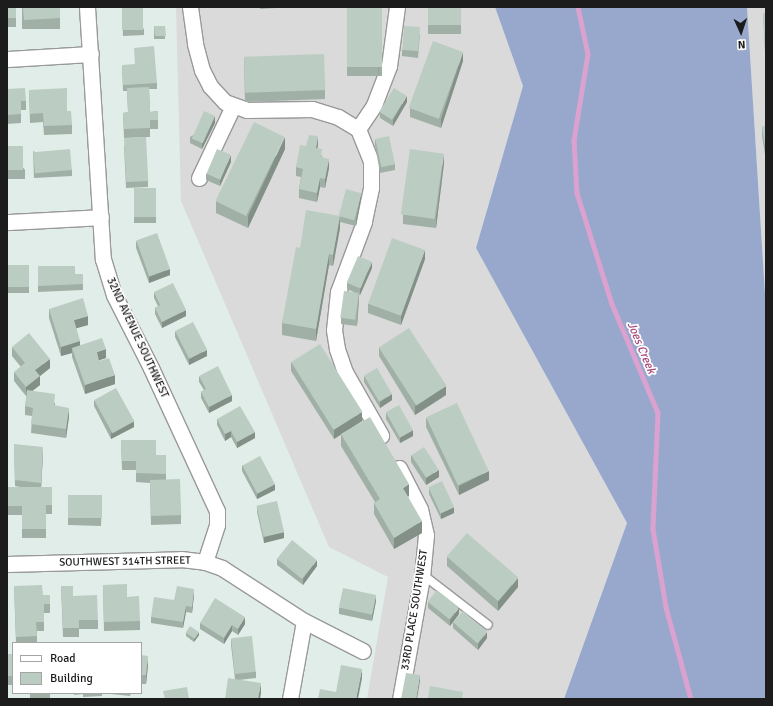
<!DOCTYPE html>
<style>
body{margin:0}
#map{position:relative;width:773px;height:706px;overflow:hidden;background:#e1ede9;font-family:Signika,sans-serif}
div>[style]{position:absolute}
.residential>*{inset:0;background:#d9dad9}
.forest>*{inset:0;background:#97a8cc}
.stream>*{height:4.5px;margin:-2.25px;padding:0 2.25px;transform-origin:2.25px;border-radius:2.25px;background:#dba2d0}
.roads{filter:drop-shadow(1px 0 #999) drop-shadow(-1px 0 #999) drop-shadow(0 1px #999) drop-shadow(0 -1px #999)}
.lane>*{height:8px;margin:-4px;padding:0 4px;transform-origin:4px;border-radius:4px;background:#fff}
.street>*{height:15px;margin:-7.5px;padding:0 7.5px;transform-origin:7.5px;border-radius:7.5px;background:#fff}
.wall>*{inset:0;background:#a1b0a7;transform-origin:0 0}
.shaded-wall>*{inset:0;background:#839088}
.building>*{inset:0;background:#bbcdc2;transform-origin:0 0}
span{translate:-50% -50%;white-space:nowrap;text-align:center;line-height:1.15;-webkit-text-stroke:3.5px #fff;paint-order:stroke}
.street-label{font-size:11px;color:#1c1c1c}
.water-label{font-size:12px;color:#a94b7d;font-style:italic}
.frame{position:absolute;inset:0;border:8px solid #1c1c1c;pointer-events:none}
.legend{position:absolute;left:12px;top:642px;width:130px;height:52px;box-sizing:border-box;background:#fff;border:1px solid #a4a4a4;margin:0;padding:5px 7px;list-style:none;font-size:12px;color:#1c1c1c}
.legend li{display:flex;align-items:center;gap:8px;height:20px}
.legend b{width:20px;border:1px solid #a4a4a4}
.north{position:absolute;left:721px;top:12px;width:40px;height:40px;-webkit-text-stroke:3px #fff;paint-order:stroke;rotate:177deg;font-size:11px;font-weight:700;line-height:16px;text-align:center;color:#1c1c1c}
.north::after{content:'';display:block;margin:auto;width:14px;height:18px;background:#1c1c1c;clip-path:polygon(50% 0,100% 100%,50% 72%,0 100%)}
</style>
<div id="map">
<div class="residential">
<div style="clip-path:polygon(176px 7px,495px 7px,523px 86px,476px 248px,627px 523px,564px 699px,367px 699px,388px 577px,329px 547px,181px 201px)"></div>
<div style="clip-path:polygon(747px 7px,766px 7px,766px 310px)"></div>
</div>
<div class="forest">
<div style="clip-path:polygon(495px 7px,747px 7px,766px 310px,766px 699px,564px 699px,627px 523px,476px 248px,523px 86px)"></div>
</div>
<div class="stream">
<div style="left:578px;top:7px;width:48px;rotate:78deg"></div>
<div style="left:588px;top:54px;width:87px;rotate:99.2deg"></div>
<div style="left:574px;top:140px;width:53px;rotate:86.8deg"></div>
<div style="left:577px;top:193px;width:116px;rotate:72.5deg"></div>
<div style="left:612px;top:304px;width:118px;rotate:67.1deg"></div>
<div style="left:658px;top:413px;width:116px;rotate:92.5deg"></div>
<div style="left:653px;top:529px;width:79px;rotate:80.5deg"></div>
<div style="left:666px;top:607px;width:95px;rotate:74.8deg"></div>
</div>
<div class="roads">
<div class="lane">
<div style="left:422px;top:574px;width:83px;rotate:37.7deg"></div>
</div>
<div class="street">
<div style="left:87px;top:7px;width:253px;rotate:86.4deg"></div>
<div style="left:103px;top:259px;width:38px;rotate:73deg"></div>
<div style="left:114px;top:295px;width:82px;rotate:63.1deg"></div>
<div style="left:151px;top:368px;width:157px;rotate:65.2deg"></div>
<div style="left:217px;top:511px;width:14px;rotate:90deg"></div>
<div style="left:217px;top:525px;width:39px;rotate:108deg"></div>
<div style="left:190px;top:7px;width:37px;rotate:82deg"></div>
<div style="left:195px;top:44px;width:27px;rotate:75deg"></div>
<div style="left:202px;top:70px;width:18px;rotate:63deg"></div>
<div style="left:210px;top:86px;width:22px;rotate:47deg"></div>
<div style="left:225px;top:102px;width:23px;rotate:20deg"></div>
<div style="left:247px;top:110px;width:65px;rotate:-0.9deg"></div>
<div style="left:312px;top:109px;width:27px;rotate:17deg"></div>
<div style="left:338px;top:117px;width:23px;rotate:31deg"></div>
<div style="left:7px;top:59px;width:84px;rotate:-3.4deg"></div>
<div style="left:358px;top:129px;width:35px;rotate:68deg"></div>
<div style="left:371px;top:161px;width:27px;rotate:90deg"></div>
<div style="left:371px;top:188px;width:35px;rotate:102deg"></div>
<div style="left:364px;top:222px;width:75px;rotate:110.4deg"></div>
<div style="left:338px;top:292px;width:38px;rotate:96deg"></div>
<div style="left:334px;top:330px;width:19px;rotate:81deg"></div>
<div style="left:337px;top:349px;width:24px;rotate:71deg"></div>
<div style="left:345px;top:372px;width:73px;rotate:60.3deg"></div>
<div style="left:358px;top:129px;width:29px;rotate:-56deg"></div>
<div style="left:374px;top:105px;width:42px;rotate:-69deg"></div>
<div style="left:389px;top:66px;width:60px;rotate:-82.3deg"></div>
<div style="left:199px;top:178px;width:80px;rotate:-64.7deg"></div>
<div style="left:7px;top:222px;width:94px;rotate:-3deg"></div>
<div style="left:399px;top:468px;width:46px;rotate:62.9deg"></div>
<div style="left:420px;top:509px;width:27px;rotate:77deg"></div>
<div style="left:426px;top:535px;width:42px;rotate:95.4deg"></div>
<div style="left:422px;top:577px;width:124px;rotate:100.2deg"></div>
<div style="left:7px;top:564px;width:174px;rotate:-1.6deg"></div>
<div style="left:181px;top:559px;width:24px;rotate:7deg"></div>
<div style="left:205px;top:562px;width:18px;rotate:19deg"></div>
<div style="left:222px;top:568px;width:98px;rotate:32.9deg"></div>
<div style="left:304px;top:621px;width:66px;rotate:27deg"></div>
<div style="left:290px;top:699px;width:79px;rotate:-79.8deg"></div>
</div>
</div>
<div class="wall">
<div style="left:7px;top:7px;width:9px;height:20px"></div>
<div style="left:22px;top:7px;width:38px;height:22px"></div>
<div style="clip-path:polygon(122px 7px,144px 29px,144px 35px,123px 36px)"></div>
<div style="clip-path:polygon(260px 7px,291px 7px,260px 9px)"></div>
<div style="left:347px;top:7px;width:35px;height:69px"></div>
<div style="left:428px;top:7px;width:33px;height:27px"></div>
<div style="clip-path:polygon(763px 13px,766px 13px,766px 53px,765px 53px)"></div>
<div style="left:154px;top:26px;width:11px;height:13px"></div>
<div style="clip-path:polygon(420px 34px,418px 58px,402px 56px,402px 50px)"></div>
<div style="clip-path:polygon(244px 58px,325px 90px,325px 99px,245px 102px)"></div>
<div style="clip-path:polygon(463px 61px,441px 128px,410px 117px,410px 108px)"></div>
<div style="clip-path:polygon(122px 65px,157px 83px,157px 89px,149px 89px,150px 112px,158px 111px,158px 129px,150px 129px,150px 137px,124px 138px,123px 113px,128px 112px,127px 91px,123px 91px)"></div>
<div style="clip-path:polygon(7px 89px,26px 101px,26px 110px,21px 110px,21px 123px,7px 124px)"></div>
<div style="clip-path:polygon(29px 90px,67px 111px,72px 125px,72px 134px,44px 135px,43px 122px,30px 123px)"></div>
<div style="clip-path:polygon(407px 102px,393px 126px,380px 118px,380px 112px)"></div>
<div style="clip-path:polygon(215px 123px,202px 149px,190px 143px,190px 137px)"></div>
<div style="clip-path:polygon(766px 126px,766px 161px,762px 136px,762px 127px)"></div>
<div style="clip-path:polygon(375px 139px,395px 164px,395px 170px,380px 173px,375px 145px)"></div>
<div style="clip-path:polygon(124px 145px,148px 181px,148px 187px,126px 188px)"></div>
<div style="clip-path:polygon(318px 145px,317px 148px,329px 168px,325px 188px,320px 187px,317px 202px,299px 198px,299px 189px,301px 177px,296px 176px,296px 167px,306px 146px)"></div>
<div style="clip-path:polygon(7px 146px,25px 170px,25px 179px,7px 179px)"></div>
<div style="clip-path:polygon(285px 149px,248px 228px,216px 213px,216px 201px)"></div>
<div style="clip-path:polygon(33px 151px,72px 170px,72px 176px,34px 178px)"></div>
<div style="clip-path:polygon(231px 162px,220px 186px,206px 180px,206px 174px)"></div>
<div style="clip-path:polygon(444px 163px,436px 228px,403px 224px,403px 215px)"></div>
<div style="left:134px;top:188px;width:22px;height:35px"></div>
<div style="clip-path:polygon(361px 199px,356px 226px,340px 222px,340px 228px,333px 266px,329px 265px,316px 341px,282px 335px,282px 323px,300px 248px)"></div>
<div style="clip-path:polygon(136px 241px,170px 275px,149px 283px,136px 248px)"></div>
<div style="clip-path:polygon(425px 259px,401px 325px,368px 313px,368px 304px)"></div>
<div style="left:7px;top:265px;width:22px;height:28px"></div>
<div style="clip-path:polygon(38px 266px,75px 274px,83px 274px,83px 290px,38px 292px)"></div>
<div style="clip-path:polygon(372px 268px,360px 295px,359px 295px,357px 326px,341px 324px,341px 318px,354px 292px,347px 289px,347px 283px)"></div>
<div style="clip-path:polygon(154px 292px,186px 316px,162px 328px,155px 314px,155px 308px,158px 306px,154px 298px)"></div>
<div style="clip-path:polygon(49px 309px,88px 325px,76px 328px,80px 345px,106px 358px,99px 360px,115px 384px,85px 394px,72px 357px,72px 353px,61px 356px,49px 318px)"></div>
<div style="clip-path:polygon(175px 331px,207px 356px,189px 365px,175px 337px)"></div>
<div style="clip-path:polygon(12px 347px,50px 368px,40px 376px,40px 385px,32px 391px,55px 403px,55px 406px,69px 417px,66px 438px,31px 433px,32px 416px,25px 415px,25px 406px,27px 395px,26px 396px,14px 381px,14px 372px,21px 367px,12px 356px)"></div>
<div style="clip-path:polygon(379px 347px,446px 395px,415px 415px,379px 356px)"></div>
<div style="clip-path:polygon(291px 362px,362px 421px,334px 439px,291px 371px)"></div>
<div style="clip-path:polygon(199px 376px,232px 401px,209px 413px,201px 398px,201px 392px,204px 390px,199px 382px)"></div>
<div style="clip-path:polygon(364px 376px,392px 400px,380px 408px,364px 382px)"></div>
<div style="clip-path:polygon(94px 400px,134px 427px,111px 439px,94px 406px)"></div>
<div style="clip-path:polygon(386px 412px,413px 436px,400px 443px,386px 419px)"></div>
<div style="clip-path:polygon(426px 418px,489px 480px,459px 495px,426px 427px)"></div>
<div style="clip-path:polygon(217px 419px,255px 438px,237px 448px,231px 437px,225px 441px,217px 425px)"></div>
<div style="clip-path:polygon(341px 434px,409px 496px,408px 497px,422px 533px,394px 549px,374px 514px,374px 503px,375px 502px,341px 446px)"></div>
<div style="clip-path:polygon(121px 440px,156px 455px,166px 455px,166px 480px,181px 515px,181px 524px,151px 525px,150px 483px,136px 482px,136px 470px,122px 470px)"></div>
<div style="clip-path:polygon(14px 444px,43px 453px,41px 487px,52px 487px,52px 514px,46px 514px,46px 538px,22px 538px,22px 515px,7px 515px,7px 487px,20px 487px,15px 486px)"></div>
<div style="clip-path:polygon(411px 455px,439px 477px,426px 485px,411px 462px)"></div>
<div style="clip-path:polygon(242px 465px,275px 490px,257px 499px,242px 471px)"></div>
<div style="clip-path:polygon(429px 488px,454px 513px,441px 519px,429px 494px)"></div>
<div style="clip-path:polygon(102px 495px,101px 526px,68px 525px,68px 518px)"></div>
<div style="clip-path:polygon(257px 506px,284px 538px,264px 543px,257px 512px)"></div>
<div style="clip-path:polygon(447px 557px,518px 587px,498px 611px,447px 566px)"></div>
<div style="clip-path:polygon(277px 559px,317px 566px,303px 585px,277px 565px)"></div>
<div style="clip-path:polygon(103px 585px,140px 621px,140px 630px,104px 631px)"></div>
<div style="clip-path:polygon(14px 586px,43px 595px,50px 595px,50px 613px,44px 613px,44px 631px,37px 631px,37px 643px,16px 643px)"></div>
<div style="clip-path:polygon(61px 586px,73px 596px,98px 620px,98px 629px,79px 629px,79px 637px,63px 637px)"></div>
<div style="clip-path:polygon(194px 595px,192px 613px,186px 612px,183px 628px,151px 623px,151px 617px,174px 600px)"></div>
<div style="clip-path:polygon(376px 601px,372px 621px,339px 614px,339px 608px)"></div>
<div style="clip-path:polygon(428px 602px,459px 614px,450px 626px,428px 608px)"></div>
<div style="clip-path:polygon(453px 622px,487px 638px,478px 650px,453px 628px)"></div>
<div style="clip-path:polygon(200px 623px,245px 624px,238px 635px,232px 631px,224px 644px,200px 629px)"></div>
<div style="clip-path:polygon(186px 633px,199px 635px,194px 642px,186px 636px)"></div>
<div style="clip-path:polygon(231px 639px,256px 672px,256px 678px,239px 680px,261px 692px,260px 699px,225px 699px,235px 679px,231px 645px)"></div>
<div style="left:7px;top:654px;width:6px;height:31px"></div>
<div style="clip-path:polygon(141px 655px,148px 665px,146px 684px,141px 684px)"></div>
<div style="left:30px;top:693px;width:20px;height:6px"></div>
<div style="clip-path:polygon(74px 693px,102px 693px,102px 696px,83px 697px,83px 694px,74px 695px)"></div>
<div style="clip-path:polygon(111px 693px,131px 693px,130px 696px,111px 694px)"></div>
</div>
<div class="shaded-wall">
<div style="clip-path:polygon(382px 7px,378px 77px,378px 68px)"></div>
<div style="clip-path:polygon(463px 52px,463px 61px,441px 128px,441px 119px)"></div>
<div style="clip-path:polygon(407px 96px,407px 102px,393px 126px,393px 120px)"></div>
<div style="clip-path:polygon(215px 116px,215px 123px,202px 149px,202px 143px)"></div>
<div style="clip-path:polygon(318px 136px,318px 145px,316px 157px,316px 148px)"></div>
<div style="clip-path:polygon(285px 137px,285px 149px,248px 228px,248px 216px)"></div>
<div style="clip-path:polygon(444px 154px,444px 163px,436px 228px,436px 219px)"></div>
<div style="clip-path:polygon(231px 155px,231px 162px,220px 186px,220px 180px)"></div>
<div style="clip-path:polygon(329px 159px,329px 168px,325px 188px,325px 179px)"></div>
<div style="clip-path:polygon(320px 178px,320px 187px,317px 202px,317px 193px)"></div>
<div style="clip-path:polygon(361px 193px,361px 199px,356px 226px,356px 220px)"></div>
<div style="clip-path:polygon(340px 216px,340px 228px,333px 266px,333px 255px)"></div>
<div style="clip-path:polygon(425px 250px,425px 259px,401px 325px,401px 316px)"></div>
<div style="clip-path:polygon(329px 254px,329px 265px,316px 341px,316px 329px)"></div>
<div style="clip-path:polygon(372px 262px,372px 268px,360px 295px,360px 289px)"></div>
<div style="clip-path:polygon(170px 269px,170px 275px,149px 283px,149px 277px)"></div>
<div style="clip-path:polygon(359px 293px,359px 299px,357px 326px,357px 319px)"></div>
<div style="clip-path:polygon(186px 310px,186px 316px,162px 328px,162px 322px)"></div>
<div style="clip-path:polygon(88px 316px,88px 325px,74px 329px,74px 320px)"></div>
<div style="clip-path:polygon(80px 341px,80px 350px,72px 348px,72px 353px,61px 356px,61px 347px)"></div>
<div style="clip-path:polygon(106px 349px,106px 358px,97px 361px,97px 352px)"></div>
<div style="clip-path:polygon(207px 350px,207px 356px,189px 365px,189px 359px)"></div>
<div style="clip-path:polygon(50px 359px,50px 368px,40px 376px,40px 385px,26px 396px,26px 387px,35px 370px)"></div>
<div style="clip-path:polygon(115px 375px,115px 384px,85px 394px,85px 385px)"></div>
<div style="clip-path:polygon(446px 386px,446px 395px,415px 415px,415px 406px)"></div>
<div style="clip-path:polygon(392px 394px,392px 400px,380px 408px,380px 402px)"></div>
<div style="clip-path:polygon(232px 395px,232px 401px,209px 413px,209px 407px)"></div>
<div style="clip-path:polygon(69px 408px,69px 417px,66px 438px,66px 429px)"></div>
<div style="clip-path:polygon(362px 412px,362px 421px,334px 439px,334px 430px)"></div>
<div style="clip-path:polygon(134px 421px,134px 427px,111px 439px,111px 433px)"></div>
<div style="clip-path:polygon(413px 430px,413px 436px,400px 443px,400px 437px)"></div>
<div style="clip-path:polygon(231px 431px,231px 437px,225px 441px,225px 434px)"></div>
<div style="clip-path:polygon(255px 432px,255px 438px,237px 448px,237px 442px)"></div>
<div style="clip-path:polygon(43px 447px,43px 453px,41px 489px,41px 483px)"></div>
<div style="clip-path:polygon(439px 470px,439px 477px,426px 485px,426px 478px)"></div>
<div style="clip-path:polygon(489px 471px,489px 480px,459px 495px,459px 486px)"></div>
<div style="clip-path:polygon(275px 484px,275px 490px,257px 499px,257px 493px)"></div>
<div style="clip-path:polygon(409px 484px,409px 496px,403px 500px,403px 488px)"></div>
<div style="clip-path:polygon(454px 507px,454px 513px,441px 519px,441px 513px)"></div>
<div style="clip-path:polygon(422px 521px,422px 533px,394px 549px,394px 538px)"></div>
<div style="clip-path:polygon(284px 532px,284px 538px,264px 543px,264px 536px)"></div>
<div style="clip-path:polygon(317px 560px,317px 566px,303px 585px,303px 579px)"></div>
<div style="clip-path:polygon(518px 578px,518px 587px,498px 611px,498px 602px)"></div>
<div style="clip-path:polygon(194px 589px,194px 595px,192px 613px,192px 607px)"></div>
<div style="clip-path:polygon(376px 595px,376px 601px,372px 621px,372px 615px)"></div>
<div style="clip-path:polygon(186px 606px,186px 612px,183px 628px,183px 622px)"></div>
<div style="clip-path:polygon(459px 608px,459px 614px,450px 626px,450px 620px)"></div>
<div style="clip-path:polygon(245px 617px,245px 624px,238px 635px,238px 629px)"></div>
<div style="clip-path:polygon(232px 625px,232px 631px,224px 644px,224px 638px)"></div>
<div style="clip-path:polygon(199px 632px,199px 635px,194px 642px,194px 639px)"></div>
<div style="clip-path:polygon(487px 632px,487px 638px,478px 650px,478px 644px)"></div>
<div style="clip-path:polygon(148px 656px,148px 665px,146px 684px,146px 675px)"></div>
<div style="clip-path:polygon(362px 669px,362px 678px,358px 699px,356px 699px)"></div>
<div style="clip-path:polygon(420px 675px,420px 681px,417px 699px,416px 699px)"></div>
<div style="clip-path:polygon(261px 683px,261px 692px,260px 699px,258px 699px)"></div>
</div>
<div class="building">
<div style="left:7px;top:7px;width:9px;height:11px"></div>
<div style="clip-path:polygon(23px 7px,60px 7px,60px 18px,24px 20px)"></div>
<div style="left:122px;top:7px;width:21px;height:23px"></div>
<div style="left:347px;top:7px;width:35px;height:60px"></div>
<div style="left:428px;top:7px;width:33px;height:18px"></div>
<div style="clip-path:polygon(763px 13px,766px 13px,766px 44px,765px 44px)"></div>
<div style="clip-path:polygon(154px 26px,165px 26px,166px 36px,155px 36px)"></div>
<div style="left:404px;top:26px;width:16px;height:24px;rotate:4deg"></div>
<div style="left:433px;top:41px;width:32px;height:71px;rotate:20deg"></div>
<div style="clip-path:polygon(154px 46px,157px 83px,123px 85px,122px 65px,135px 64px,134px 48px)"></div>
<div style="left:324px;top:54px;width:36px;height:80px;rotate:88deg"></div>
<div style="clip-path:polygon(149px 87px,150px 112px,158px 111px,158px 120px,150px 120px,150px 128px,124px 129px,123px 113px,128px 112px,127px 88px)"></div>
<div style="clip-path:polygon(25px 88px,26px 101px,21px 101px,21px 114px,7px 115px,7px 89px)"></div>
<div style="clip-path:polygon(67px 88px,67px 111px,71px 111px,72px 125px,44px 126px,43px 113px,30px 114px,29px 90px)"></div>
<div style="left:394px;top:88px;width:15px;height:28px;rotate:32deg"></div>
<div style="left:204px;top:111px;width:12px;height:30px;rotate:24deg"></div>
<div style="left:254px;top:122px;width:34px;height:88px;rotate:26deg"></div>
<div style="clip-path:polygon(766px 126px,766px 152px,762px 127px)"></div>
<div style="clip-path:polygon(309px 135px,318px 136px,316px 148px,322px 149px,321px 157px,329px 159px,325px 179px,320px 178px,317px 193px,299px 189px,303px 169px,296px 167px,300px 145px,306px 146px)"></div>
<div style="left:389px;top:136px;width:29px;height:14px;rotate:78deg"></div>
<div style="left:146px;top:137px;width:44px;height:22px;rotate:87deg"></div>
<div style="left:7px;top:146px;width:16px;height:24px"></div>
<div style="left:70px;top:149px;width:21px;height:37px;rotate:85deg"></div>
<div style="left:217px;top:149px;width:15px;height:27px;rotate:23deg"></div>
<div style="left:410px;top:149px;width:34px;height:66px;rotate:8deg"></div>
<div style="left:134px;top:188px;width:22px;height:29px"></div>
<div style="left:346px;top:189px;width:16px;height:28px;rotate:15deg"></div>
<div style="clip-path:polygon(306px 210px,340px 216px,333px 255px,329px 254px,316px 329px,282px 323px,296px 247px,300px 248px)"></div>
<div style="left:157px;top:233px;width:38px;height:22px;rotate:70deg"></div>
<div style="left:392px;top:238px;width:35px;height:70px;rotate:20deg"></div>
<div style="left:358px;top:256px;width:15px;height:29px;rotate:23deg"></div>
<div style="left:7px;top:265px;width:22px;height:22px"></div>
<div style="clip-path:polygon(38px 266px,75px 266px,75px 274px,83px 274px,83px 284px,38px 286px)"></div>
<div style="clip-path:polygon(173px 283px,186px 310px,162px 322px,155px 308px,160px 305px,154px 292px)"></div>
<div style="left:344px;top:291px;width:15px;height:27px;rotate:8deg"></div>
<div style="clip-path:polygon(83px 298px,88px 316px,74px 320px,80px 341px,61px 347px,49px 309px)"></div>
<div style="left:193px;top:322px;width:31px;height:20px;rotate:63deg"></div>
<div style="left:409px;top:328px;width:69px;height:36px;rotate:57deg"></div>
<div style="clip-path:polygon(29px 333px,50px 359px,35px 370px,40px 376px,26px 387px,14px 372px,25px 363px,12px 347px)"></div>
<div style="clip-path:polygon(102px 338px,106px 349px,97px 352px,99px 361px,109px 358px,115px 375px,85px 385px,72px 348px)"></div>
<div style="left:320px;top:344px;width:80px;height:34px;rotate:58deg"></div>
<div style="clip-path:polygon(218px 366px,232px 395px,209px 407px,201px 392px,206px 389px,199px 376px)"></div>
<div style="left:377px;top:368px;width:30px;height:15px;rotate:60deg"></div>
<div style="left:116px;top:388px;width:38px;height:25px;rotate:61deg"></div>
<div style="clip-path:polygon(27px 390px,55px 394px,54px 405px,69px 408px,66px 429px,31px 424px,33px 408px,25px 406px)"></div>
<div style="left:457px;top:403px;width:75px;height:34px;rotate:65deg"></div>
<div style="left:399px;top:405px;width:29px;height:15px;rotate:61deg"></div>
<div style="clip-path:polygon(240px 406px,255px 432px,237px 442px,231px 431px,225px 434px,217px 419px)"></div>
<div style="clip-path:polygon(370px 417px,409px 484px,403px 488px,422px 521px,394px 538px,374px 503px,380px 499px,341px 434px)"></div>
<div style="clip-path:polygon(121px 440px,156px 440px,156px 455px,166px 455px,166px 474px,136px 473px,136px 461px,122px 461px)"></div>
<div style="clip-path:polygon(14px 444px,43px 447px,41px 483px,15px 480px)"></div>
<div style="left:424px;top:447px;width:27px;height:15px;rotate:57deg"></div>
<div style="left:260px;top:456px;width:32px;height:20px;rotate:62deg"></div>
<div style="left:180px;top:479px;width:36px;height:30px;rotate:88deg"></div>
<div style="left:442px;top:481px;width:29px;height:15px;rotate:65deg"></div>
<div style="clip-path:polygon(7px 487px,52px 487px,52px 505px,46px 505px,46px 529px,22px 529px,22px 506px,7px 506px)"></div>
<div style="left:68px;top:495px;width:34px;height:23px"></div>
<div style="left:277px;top:501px;width:32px;height:21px;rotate:77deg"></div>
<div style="left:467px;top:533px;width:68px;height:31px;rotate:41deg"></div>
<div style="left:292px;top:540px;width:32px;height:24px;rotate:39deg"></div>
<div style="clip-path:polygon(127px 584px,127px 597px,139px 596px,140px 621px,104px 622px,103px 585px)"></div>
<div style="clip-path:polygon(42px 585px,43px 595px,50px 595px,50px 604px,44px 604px,44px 622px,36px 622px,37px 636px,16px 637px,14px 586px)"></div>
<div style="clip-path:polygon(61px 586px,73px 586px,73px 596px,97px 595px,98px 620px,79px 620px,79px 628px,63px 628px)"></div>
<div style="clip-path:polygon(177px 586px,194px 589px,192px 607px,186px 606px,183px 622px,151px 617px,154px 597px,174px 600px)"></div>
<div style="left:343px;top:588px;width:34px;height:20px;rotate:12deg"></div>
<div style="left:437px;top:590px;width:28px;height:15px;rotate:39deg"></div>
<div style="clip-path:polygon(215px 598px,245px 617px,238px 629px,232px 625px,224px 638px,200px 623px)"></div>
<div style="left:463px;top:611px;width:32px;height:15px;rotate:41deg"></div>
<div style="left:190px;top:626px;width:11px;height:8px;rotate:34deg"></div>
<div style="left:252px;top:636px;width:36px;height:21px;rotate:84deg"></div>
<div style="left:7px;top:654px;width:6px;height:22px"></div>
<div style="clip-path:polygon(141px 655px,148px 656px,146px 675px,141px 675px)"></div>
<div style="clip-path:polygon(341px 665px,362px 669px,356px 699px,318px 699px,320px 689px,336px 692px)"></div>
<div style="clip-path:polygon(406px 673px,420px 675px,416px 699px,401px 699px)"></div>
<div style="clip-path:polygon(228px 678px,261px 683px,258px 699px,225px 699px)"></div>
<div style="clip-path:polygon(430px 686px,463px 692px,462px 699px,428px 699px)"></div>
<div style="clip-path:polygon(187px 687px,189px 699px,165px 699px,163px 691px)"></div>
</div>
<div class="street-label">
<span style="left:137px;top:338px;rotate:65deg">32ND AVENUE SOUTHWEST</span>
<span style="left:125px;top:562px;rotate:-1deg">SOUTHWEST 314TH STREET</span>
<span style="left:415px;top:610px;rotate:-81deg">33RD PLACE SOUTHWEST</span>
</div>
<div class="water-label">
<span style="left:641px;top:348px;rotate:67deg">Joes Creek</span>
</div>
<div class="frame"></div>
<ul class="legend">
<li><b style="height:5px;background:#fff"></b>Road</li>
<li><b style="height:11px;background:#bbcdc2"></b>Building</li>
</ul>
<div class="north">N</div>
</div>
